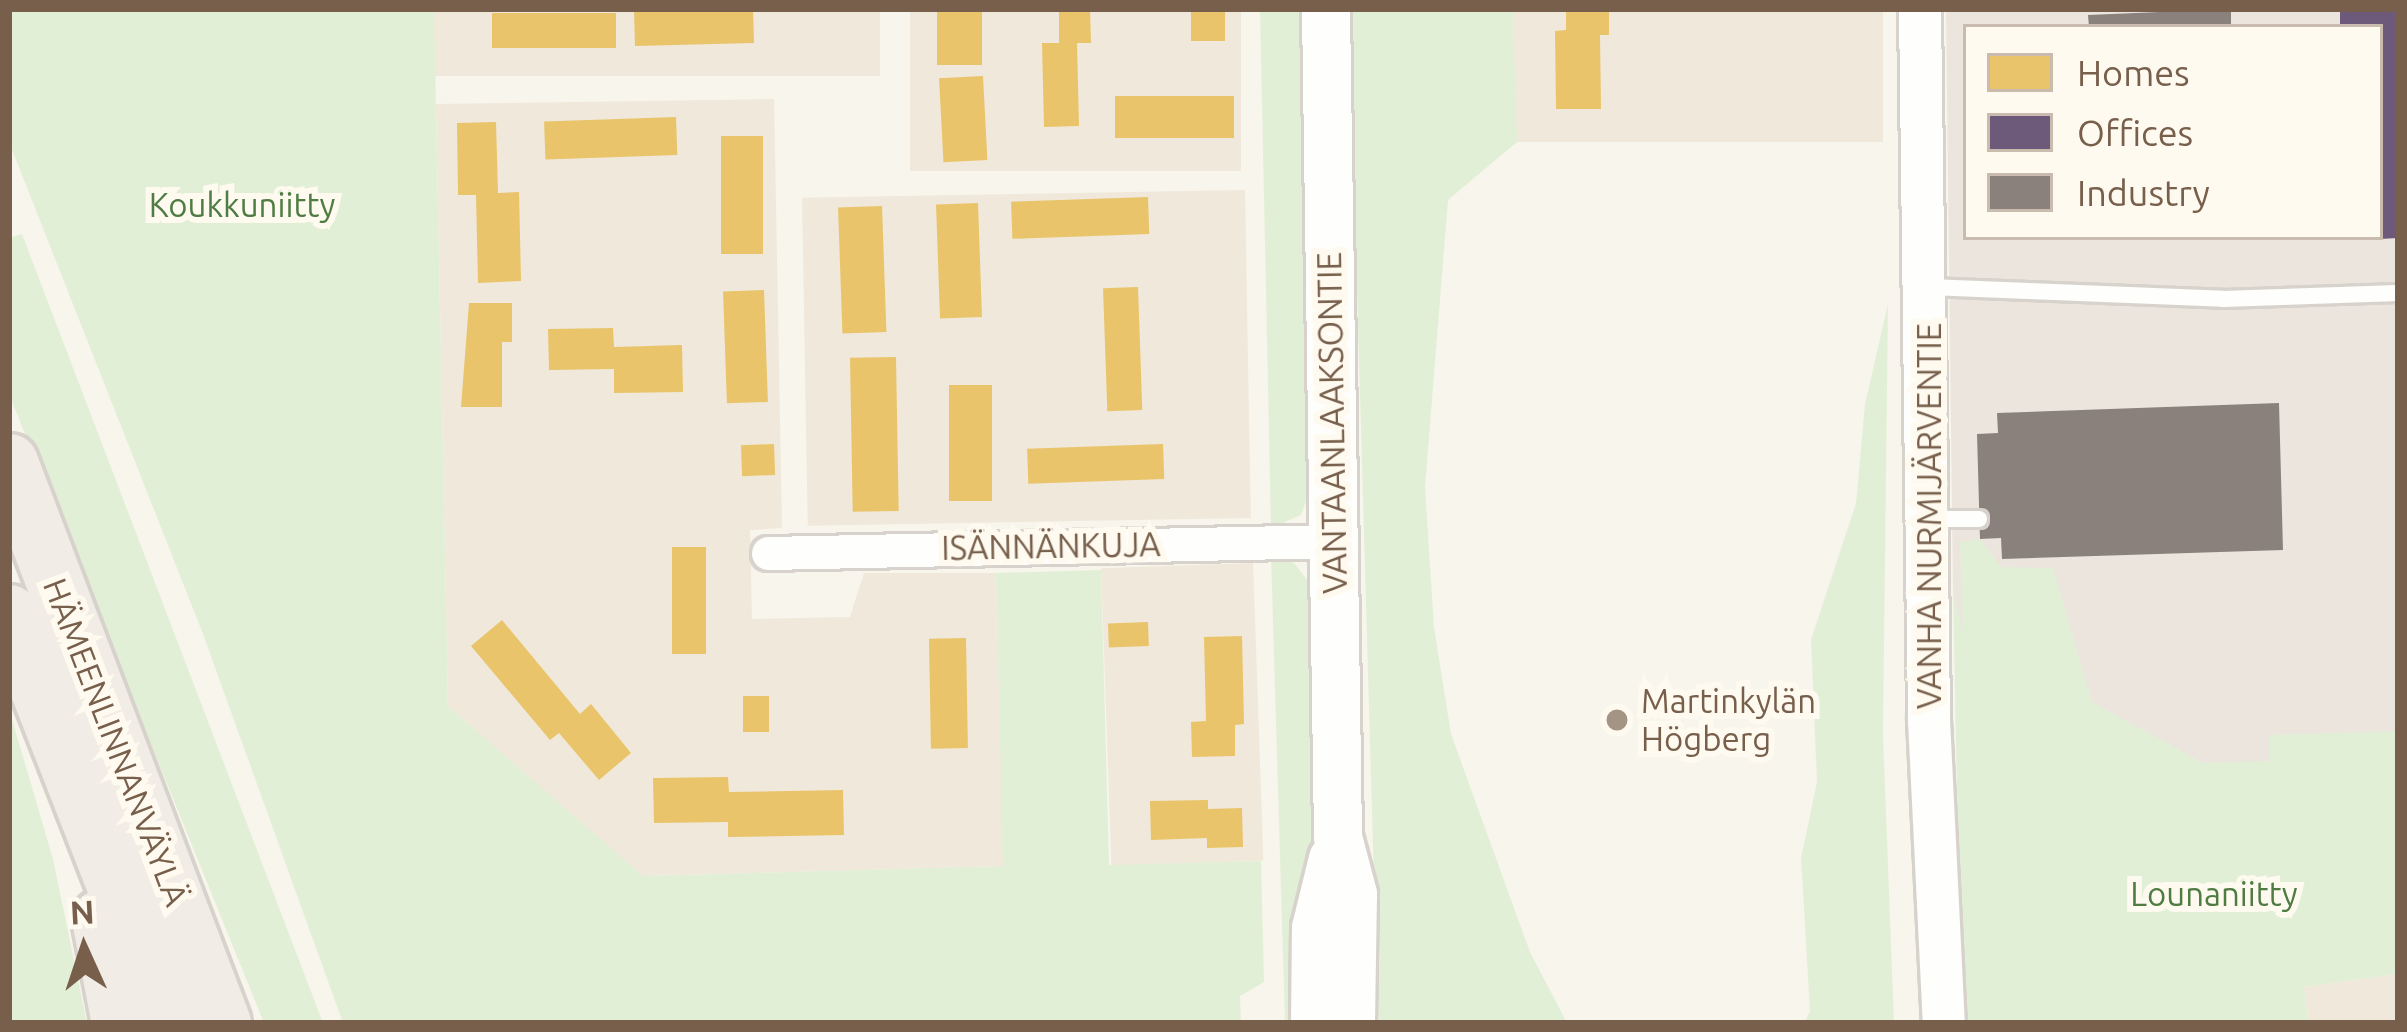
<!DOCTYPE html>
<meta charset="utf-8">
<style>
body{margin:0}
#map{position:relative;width:2407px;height:1032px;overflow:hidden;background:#f7f5ec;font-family:Ubuntu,sans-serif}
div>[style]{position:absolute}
.residential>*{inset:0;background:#f0e8da;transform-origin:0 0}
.industrial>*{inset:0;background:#ebe5dd}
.green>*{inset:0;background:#e2efd7}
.homes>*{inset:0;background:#e9c46a;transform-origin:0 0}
.offices>*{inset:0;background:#6d597a}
.industry>*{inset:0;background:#8a817c}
.roads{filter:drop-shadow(3px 0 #d7d2cb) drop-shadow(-3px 0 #d7d2cb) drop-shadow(0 3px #d7d2cb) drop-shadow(0 -3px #d7d2cb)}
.service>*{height:16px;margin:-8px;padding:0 8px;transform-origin:8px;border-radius:8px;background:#fefefc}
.minor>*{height:33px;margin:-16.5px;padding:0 16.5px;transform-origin:16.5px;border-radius:16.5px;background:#fefefc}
.tertiary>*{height:42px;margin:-21px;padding:0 21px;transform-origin:21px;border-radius:21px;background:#fefefc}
.secondary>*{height:48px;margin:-24px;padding:0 24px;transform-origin:24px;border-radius:24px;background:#fefefc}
.trunk>*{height:57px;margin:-28.5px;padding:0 28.5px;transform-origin:28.5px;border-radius:28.5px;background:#f2ece6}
.dots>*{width:33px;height:33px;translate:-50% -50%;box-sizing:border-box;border:6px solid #fffaef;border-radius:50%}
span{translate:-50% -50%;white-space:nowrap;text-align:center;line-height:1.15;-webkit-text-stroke:12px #fffaef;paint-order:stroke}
.park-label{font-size:33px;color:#4f7c43}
.street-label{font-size:33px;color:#775f4c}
.poi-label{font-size:33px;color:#775f4c}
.left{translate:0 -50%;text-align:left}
.frame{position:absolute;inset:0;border:12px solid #775f4c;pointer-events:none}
.legend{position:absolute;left:1963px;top:24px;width:420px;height:216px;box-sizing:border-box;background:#fffaef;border:3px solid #c9bcae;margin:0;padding:15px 21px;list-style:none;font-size:36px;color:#775f4c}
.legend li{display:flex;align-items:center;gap:24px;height:60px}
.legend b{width:60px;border:3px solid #c9bcae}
.north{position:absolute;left:24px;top:888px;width:120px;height:120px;-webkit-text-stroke:9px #fffaef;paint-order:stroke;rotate:357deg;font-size:33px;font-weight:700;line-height:48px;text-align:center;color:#775f4c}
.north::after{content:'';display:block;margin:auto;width:42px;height:54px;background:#775f4c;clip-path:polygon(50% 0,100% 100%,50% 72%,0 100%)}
</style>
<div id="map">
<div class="residential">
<div style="left:434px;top:9px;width:446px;height:67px"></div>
<div style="left:910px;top:9px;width:331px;height:162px"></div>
<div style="left:1513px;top:9px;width:370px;height:133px"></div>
<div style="clip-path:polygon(774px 99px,782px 528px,750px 530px,752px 619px,850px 617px,864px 573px,996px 573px,1004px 866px,642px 876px,448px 706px,436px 104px)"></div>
<div style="left:1245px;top:190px;width:328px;height:443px;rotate:89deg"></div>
<div style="left:1253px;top:563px;width:298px;height:152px;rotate:88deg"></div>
<div style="clip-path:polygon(2398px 974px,2398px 1023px,2308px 1023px,2304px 987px)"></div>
</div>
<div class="industrial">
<div style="clip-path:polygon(evenodd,1946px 9px,2398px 9px,2398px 759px,1993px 772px,1953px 593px,1946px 9px,1966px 27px,2380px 27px,2380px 237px,1966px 237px,1966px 27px)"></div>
</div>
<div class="green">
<div style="clip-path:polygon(9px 9px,434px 9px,448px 706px,643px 876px,1003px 866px,996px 573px,1101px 570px,1109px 865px,1261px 861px,1264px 982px,1240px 996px,1241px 1023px,343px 1023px,203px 634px,9px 142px)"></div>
<div style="clip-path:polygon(1260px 9px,1302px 9px,1313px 483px,1301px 515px,1271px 528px)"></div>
<div style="clip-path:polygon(1349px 9px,1513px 9px,1517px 142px,1448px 200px,1425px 487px,1434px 627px,1451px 734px,1530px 952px,1567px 1023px,1378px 1023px)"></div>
<div style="clip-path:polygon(22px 234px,323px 1023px,264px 1023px,9px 394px,9px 238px)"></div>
<div style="clip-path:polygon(1888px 304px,1883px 734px,1894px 1023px,1804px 1023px,1810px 1011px,1801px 858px,1817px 782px,1811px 640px,1856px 503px,1865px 404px)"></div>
<div style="clip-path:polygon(1980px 539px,2001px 567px,2053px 568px,2092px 702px,2203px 763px,2270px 761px,2269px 735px,2398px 731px,2398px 974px,2304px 987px,2308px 1023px,1962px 1023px,1950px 844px,1958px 842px,1953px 593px,1963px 634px,1960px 542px)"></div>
<div style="clip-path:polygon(1271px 555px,1294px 563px,1312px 586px,1318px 788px,1302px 1023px,1285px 1023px)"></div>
<div style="clip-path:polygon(9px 709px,53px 859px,87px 1023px,9px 1023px)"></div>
</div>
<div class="homes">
<div style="clip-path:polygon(731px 9px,753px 9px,754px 43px,635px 46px,634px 11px)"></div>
<div style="left:937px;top:9px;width:45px;height:56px"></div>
<div style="clip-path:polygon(1059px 9px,1090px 9px,1091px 43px,1077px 43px,1079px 126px,1044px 127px,1042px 43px,1059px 43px)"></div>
<div style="left:1191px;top:9px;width:34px;height:32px"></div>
<div style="clip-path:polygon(1566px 9px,1609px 9px,1609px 35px,1600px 35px,1601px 109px,1556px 109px,1555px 31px,1566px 30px)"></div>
<div style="left:616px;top:13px;width:35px;height:124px;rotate:90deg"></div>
<div style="left:983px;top:76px;width:84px;height:44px;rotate:87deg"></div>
<div style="left:1234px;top:96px;width:42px;height:119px;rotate:90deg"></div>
<div style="left:676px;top:117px;width:38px;height:132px;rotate:88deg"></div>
<div style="clip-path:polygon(496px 122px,498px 193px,519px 192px,521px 281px,478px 283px,476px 195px,458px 195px,457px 123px)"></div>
<div style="left:763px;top:136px;width:118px;height:42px;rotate:90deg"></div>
<div style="left:1148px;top:197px;width:37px;height:137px;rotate:88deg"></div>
<div style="left:978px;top:203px;width:114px;height:42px;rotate:88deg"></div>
<div style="left:882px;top:206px;width:126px;height:44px;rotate:88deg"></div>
<div style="left:1138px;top:287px;width:123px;height:35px;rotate:88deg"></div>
<div style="left:764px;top:290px;width:112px;height:41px;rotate:88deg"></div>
<div style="clip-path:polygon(469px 303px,512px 303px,512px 342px,502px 342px,502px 407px,461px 407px)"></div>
<div style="clip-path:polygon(613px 328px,614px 347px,682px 345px,683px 392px,614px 393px,614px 369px,549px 370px,548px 329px)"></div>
<div style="left:896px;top:357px;width:154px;height:46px;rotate:89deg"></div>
<div style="left:949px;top:385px;width:43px;height:116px"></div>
<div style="left:774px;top:444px;width:31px;height:33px;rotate:88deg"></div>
<div style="left:1163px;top:444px;width:35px;height:136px;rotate:88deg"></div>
<div style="left:672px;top:547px;width:34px;height:107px"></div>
<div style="clip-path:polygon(502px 620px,580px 714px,591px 704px,631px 753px,599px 780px,559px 733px,550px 740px,471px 646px)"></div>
<div style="left:1148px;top:622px;width:24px;height:40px;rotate:88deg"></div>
<div style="clip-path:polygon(1242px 636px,1244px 724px,1235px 725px,1235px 756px,1192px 757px,1191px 722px,1206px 721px,1204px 637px)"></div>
<div style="left:966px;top:638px;width:110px;height:37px;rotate:89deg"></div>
<div style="left:743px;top:696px;width:26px;height:36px"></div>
<div style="clip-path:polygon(728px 777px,729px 792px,843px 790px,844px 835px,728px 837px,728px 822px,654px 823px,653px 778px)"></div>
<div style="clip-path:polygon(1208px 800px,1208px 809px,1242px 808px,1243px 847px,1207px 848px,1207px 838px,1151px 840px,1150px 801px)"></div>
</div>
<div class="offices">
<div style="clip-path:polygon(2340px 9px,2398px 9px,2398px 238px,2380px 239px,2380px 27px,2340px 27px)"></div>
</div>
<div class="industry">
<div style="clip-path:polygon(2231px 9px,2231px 27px,2089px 27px,2088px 15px)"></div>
<div style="clip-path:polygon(2279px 403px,2283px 550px,2002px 559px,2001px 538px,1980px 539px,1977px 434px,1998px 433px,1997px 413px)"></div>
</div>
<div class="roads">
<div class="service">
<div style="left:1929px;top:287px;width:294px;rotate:2.3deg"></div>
<div style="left:2223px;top:299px;width:175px;rotate:-2deg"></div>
<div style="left:1930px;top:519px;width:49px"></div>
</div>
<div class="minor">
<div style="left:768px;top:553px;width:566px;rotate:-1.21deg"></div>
</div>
<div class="tertiary">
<div style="left:1920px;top:9px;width:711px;rotate:89.27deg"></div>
<div style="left:1929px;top:720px;width:303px;rotate:87.2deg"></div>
</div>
<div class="secondary">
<div style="left:1326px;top:9px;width:828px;rotate:89.17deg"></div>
<div style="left:1338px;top:837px;width:59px;rotate:75.3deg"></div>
<div style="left:1353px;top:894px;width:129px;rotate:90.9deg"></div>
<div style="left:1315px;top:1023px;width:95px;rotate:-89.4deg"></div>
<div style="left:1316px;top:928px;width:71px;rotate:-76.2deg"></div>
</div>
<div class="trunk">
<div style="left:9px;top:462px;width:600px;rotate:69.21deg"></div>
<div style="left:9px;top:613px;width:440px;rotate:68.7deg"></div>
<div style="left:100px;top:918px;width:107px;rotate:79.2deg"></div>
</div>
</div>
<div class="dots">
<div style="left:1617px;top:720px;background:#a49484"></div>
</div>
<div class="park-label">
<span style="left:242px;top:205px">Koukkuniitty</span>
<span style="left:2214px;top:894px">Lounaniitty</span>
</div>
<div class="street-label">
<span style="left:1332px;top:423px;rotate:-91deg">VANTAANLAAKSONTIE</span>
<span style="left:1929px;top:516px;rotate:-90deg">VANHA NURMIJÄRVENTIE</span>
<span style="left:1051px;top:546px;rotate:-1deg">ISÄNNÄNKUJA</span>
<span style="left:116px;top:742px;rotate:69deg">HÄMEENLINNANVÄYLÄ</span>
</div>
<div class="poi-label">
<span class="left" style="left:1641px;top:720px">Martinkylän<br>Högberg</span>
</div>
<div class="frame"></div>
<ul class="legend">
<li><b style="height:33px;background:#e9c46a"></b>Homes</li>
<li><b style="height:33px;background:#6d597a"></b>Offices</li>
<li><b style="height:33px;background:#8a817c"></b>Industry</li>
</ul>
<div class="north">N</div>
</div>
